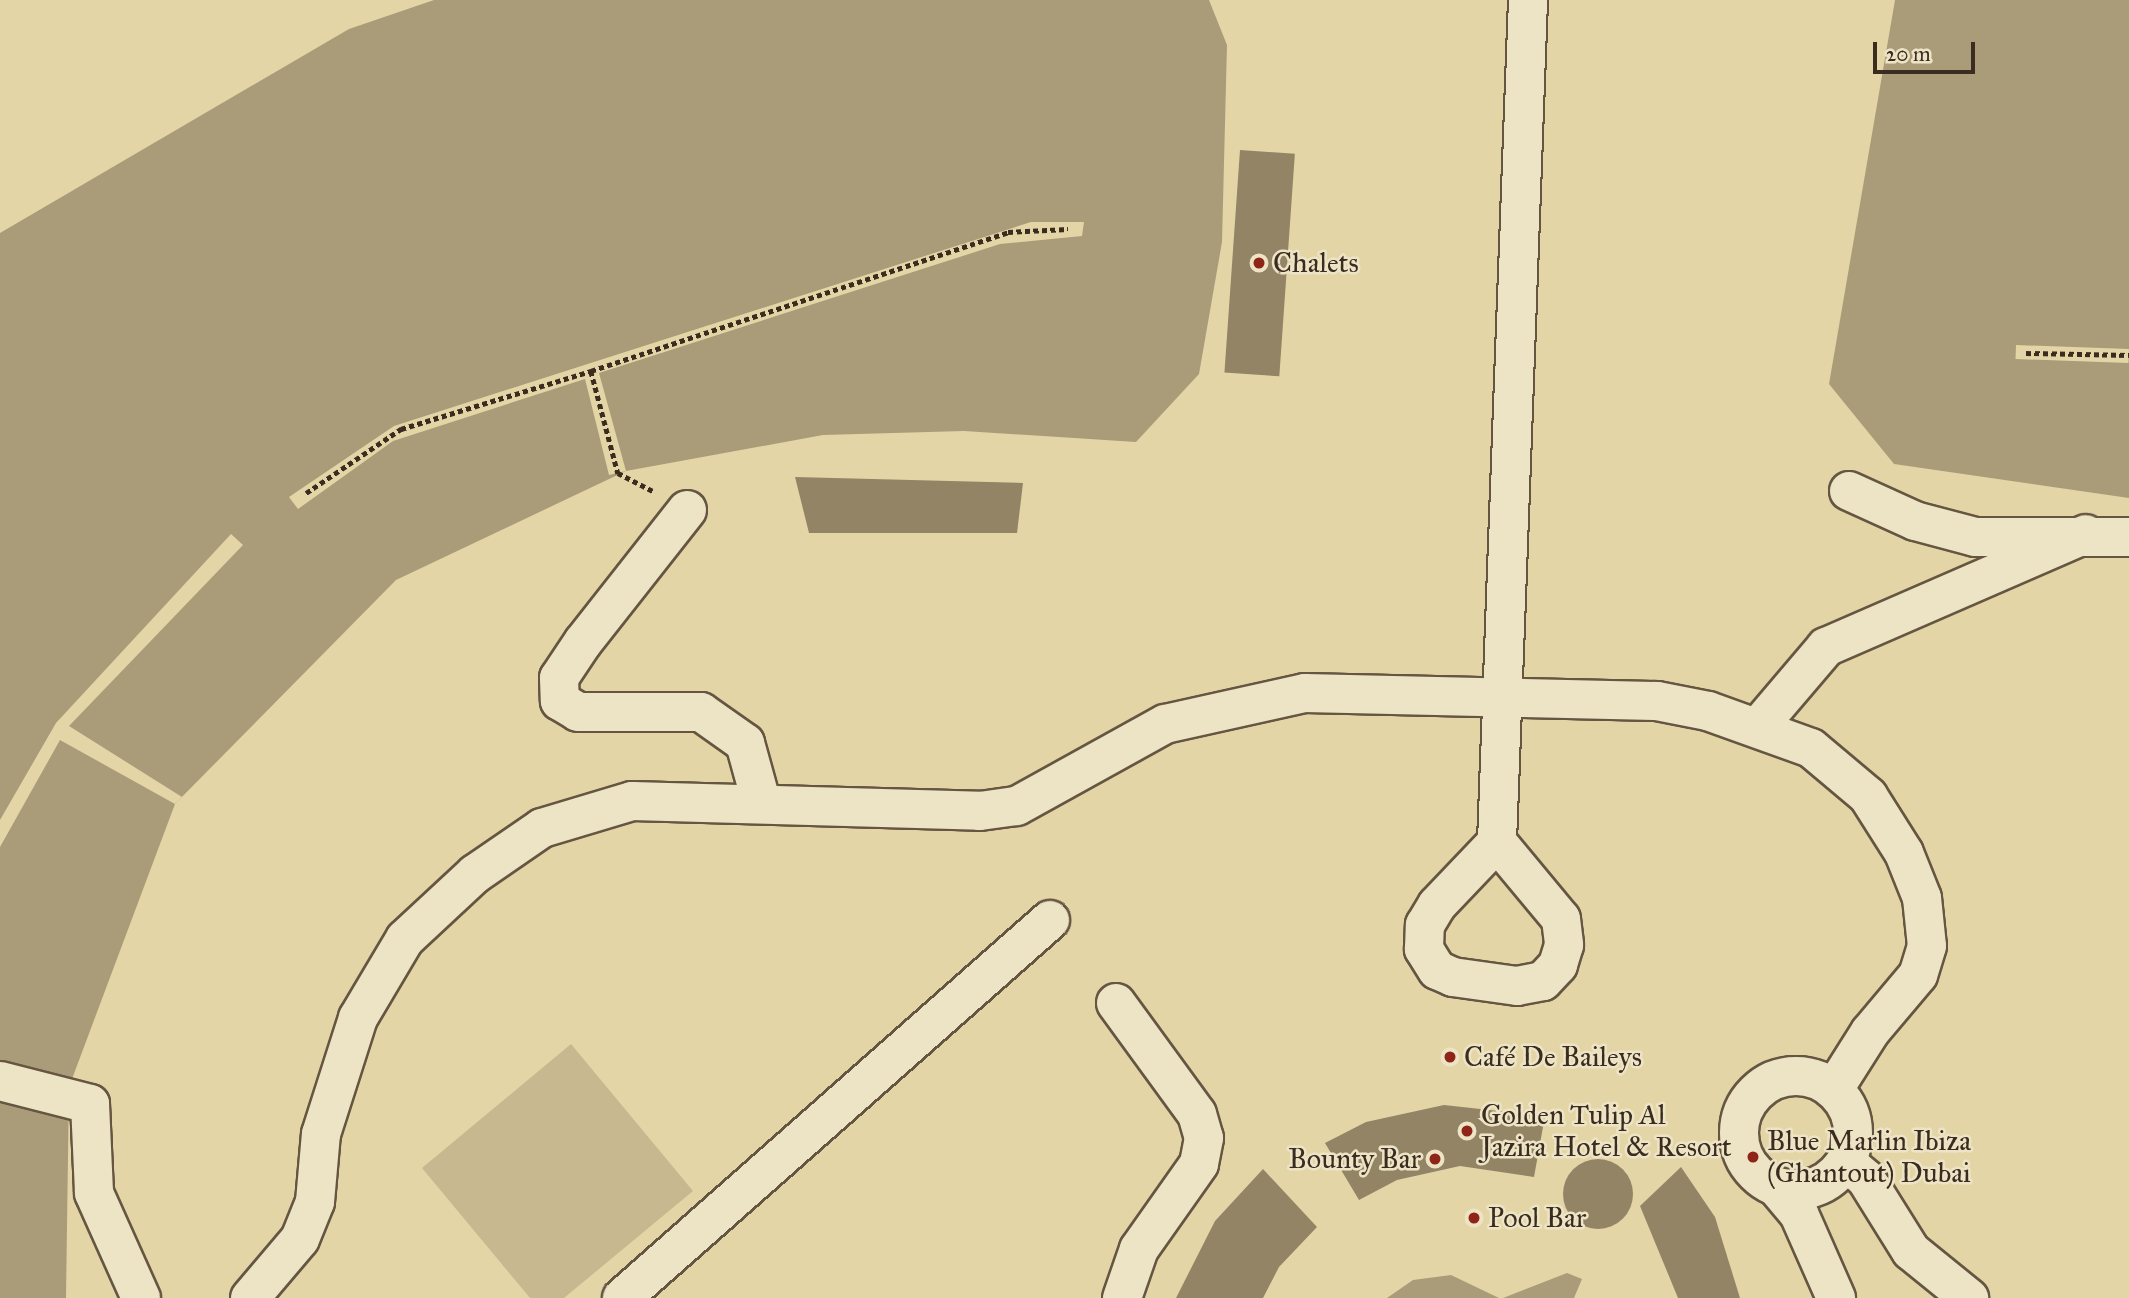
<!DOCTYPE html>
<meta charset="utf-8">
<style>
body{margin:0}
#map{position:relative;width:2129px;height:1298px;overflow:hidden;background:#e4d5a7;font-family:"IM FELL Great Primer",serif}
div>[style]{position:absolute}
.green>*{inset:0;background:#c7b890}
.water>*{inset:0;background:#ab9c79}
.pier>*{inset:0;background:#e4d5a7;transform-origin:0 0}
.building>*{inset:0;background:#938466;transform-origin:0 0}
.round{border-radius:50%}
.path>*{height:4.5px;margin-top:-2.25px;transform-origin:0;background:repeating-linear-gradient(90deg,#3b2c20 0 5px,transparent 0 8.5px)}
.roads{filter:drop-shadow(2px 0 #655642) drop-shadow(-2px 0 #655642) drop-shadow(0 2px #655642) drop-shadow(0 -2px #655642)}
.minor>*{height:38px;margin:-19px;padding:0 19px;transform-origin:19px;border-radius:19px;background:#ede4c6}
.minor>.ring{margin:-19px;padding:0;box-sizing:content-box;background:none;border:38px solid #ede4c6;border-radius:50%}
.dots>*{width:19px;height:19px;translate:-50% -50%;box-sizing:border-box;border:4px solid #ede4c6;border-radius:50%}
span{translate:-50% -50%;white-space:nowrap;text-align:center;line-height:1.15;-webkit-text-stroke:5px #ede4c6;paint-order:stroke}
.poi-label{font-size:28px;color:#3b2c20}
.left{translate:0 -50%;text-align:left}
.right{translate:-100% -50%;text-align:right}
.scale{position:absolute;left:1873px;top:42px;width:102px;height:32px;box-sizing:border-box;border:4px solid #3b2c20;border-top:0;padding-left:9px;font-size:21px;line-height:24px;white-space:nowrap;color:#3b2c20;-webkit-text-stroke:5px #ede4c6;paint-order:stroke}
</style>
<div id="map">
<div class="green">
<div style="clip-path:polygon(571px 1044px,693px 1191px,564px 1298px,530px 1298px,422px 1168px)"></div>
</div>
<div class="water">
<div style="clip-path:polygon(434px 0,1209px 0,1227px 45px,1222px 242px,1199px 374px,1136px 442px,964px 431px,823px 435px,626px 471px,396px 580px,175px 804px,69px 1087px,66px 1298px,0 1298px,0 233px,349px 29px)"></div>
<div style="clip-path:polygon(1895px 0,2129px 0,2129px 498px,1894px 464px,1829px 384px)"></div>
<div style="clip-path:polygon(1567px 1273px,1582px 1279px,1574px 1298px,1503px 1298px)"></div>
<div style="clip-path:polygon(1451px 1275px,1499px 1298px,1387px 1298px,1413px 1280px)"></div>
</div>
<div class="pier">
<div style="clip-path:polygon(1031px 222px,1084px 222px,1082px 236px,1000px 244px,599px 373px,626px 471px,609px 475px,585px 379px,393px 441px,298px 509px,289px 497px,394px 426px)"></div>
<div style="left:2016px;top:345px;width:113px;height:14px;rotate:2deg"></div>
<div style="clip-path:polygon(231px 534px,243px 545px,69px 726px,182px 797px,175px 804px,60px 740px,0 847px,0 820px,56px 723px)"></div>
</div>
<div class="building">
<div style="left:1240px;top:150px;width:55px;height:223px;rotate:4deg"></div>
<div style="clip-path:polygon(795px 477px,1023px 483px,1017px 533px,809px 533px)"></div>
<div style="clip-path:polygon(1444px 1105px,1545px 1116px,1534px 1177px,1460px 1166px,1397px 1180px,1359px 1200px,1325px 1143px,1366px 1122px)"></div>
<div class="round" style="left:1563px;top:1159px;width:70px;height:70px"></div>
<div style="clip-path:polygon(1681px 1167px,1715px 1217px,1740px 1298px,1678px 1298px,1640px 1206px)"></div>
<div style="clip-path:polygon(1263px 1169px,1317px 1227px,1279px 1267px,1263px 1298px,1176px 1298px,1215px 1221px)"></div>
</div>
<div class="path">
<div style="left:2026px;top:353px;width:103px;rotate:1.1deg"></div>
<div style="left:591px;top:371px;width:440px;rotate:-18.4deg"></div>
<div style="left:1008px;top:232px;width:60px;rotate:-2.9deg"></div>
<div style="left:306px;top:493px;width:115px;rotate:-34deg"></div>
<div style="left:401px;top:429px;width:199px;rotate:-17deg"></div>
<div style="left:591px;top:371px;width:106px;rotate:75.2deg"></div>
<div style="left:618px;top:473px;width:42px;rotate:27.2deg"></div>
</div>
<div class="roads">
<div class="minor">
<div style="left:1849px;top:491px;width:72px;rotate:24.4deg"></div>
<div style="left:1915px;top:521px;width:62px;rotate:14.9deg"></div>
<div style="left:1975px;top:537px;width:154px"></div>
<div style="left:687px;top:510px;width:168px;rotate:128.2deg"></div>
<div style="left:583px;top:642px;width:43px;rotate:123.7deg"></div>
<div style="left:559px;top:678px;width:23px;rotate:88deg"></div>
<div style="left:560px;top:701px;width:21px;rotate:31deg"></div>
<div style="left:578px;top:712px;width:123px"></div>
<div style="left:701px;top:712px;width:54px;rotate:35.2deg"></div>
<div style="left:745px;top:743px;width:60px;rotate:74.6deg"></div>
<div style="left:1758px;top:727px;width:105px;rotate:-49.6deg"></div>
<div style="left:1826px;top:647px;width:283px;rotate:-23.5deg"></div>
<div style="left:1497px;top:842px;width:100px;rotate:50.3deg"></div>
<div style="left:1561px;top:919px;width:26px;rotate:83deg"></div>
<div style="left:1564px;top:945px;width:21px;rotate:107deg"></div>
<div style="left:1558px;top:965px;width:22px;rotate:133deg"></div>
<div style="left:1543px;top:981px;width:26px;rotate:169deg"></div>
<div style="left:1517px;top:986px;width:65px;rotate:-172deg"></div>
<div style="left:1453px;top:977px;width:17px;rotate:-156deg"></div>
<div style="left:1437px;top:970px;width:25px;rotate:-122deg"></div>
<div style="left:1424px;top:949px;width:24px;rotate:-88deg"></div>
<div style="left:1425px;top:925px;width:23px;rotate:-59deg"></div>
<div style="left:1437px;top:905px;width:87px;rotate:-46.4deg"></div>
<div style="left:1497px;top:842px;width:843px;rotate:-87.89deg"></div>
<div style="left:1116px;top:1003px;width:137px;rotate:53.9deg"></div>
<div style="left:1197px;top:1114px;width:25px;rotate:74deg"></div>
<div style="left:1204px;top:1138px;width:26px;rotate:101deg"></div>
<div style="left:1199px;top:1164px;width:104px;rotate:125.2deg"></div>
<div style="left:1139px;top:1249px;width:52px;rotate:109.1deg"></div>
<div class="ring" style="left:1739px;top:1076px;width:76px;height:76px"></div>
<div style="left:0;top:1081px;width:93px;rotate:14.3deg"></div>
<div style="left:90px;top:1104px;width:89px;rotate:87.4deg"></div>
<div style="left:94px;top:1193px;width:115px;rotate:65.9deg"></div>
<div style="left:1846px;top:1162px;width:26px;rotate:40deg"></div>
<div style="left:1866px;top:1179px;width:85px;rotate:58deg"></div>
<div style="left:1911px;top:1251px;width:75px;rotate:39deg"></div>
<div style="left:1778px;top:1189px;width:33px;rotate:50deg"></div>
<div style="left:1799px;top:1214px;width:92px;rotate:66.2deg"></div>
<div style="left:250px;top:1298px;width:77px;rotate:-49.7deg"></div>
<div style="left:300px;top:1239px;width:40px;rotate:-68deg"></div>
<div style="left:315px;top:1202px;width:68px;rotate:-85deg"></div>
<div style="left:321px;top:1134px;width:122px;rotate:-72.3deg"></div>
<div style="left:358px;top:1018px;width:92px;rotate:-59.3deg"></div>
<div style="left:405px;top:939px;width:96px;rotate:-42.9deg"></div>
<div style="left:475px;top:874px;width:81px;rotate:-34.5deg"></div>
<div style="left:542px;top:828px;width:94px;rotate:-16.7deg"></div>
<div style="left:632px;top:801px;width:348px;rotate:1.6deg"></div>
<div style="left:980px;top:811px;width:37px;rotate:-8deg"></div>
<div style="left:1017px;top:806px;width:169px;rotate:-29deg"></div>
<div style="left:1165px;top:724px;width:143px;rotate:-12.5deg"></div>
<div style="left:1305px;top:693px;width:352px;rotate:1.3deg"></div>
<div style="left:1657px;top:701px;width:52px;rotate:11.1deg"></div>
<div style="left:1708px;top:711px;width:109px;rotate:19.8deg"></div>
<div style="left:1811px;top:748px;width:75px;rotate:40.1deg"></div>
<div style="left:1868px;top:796px;width:67px;rotate:57.7deg"></div>
<div style="left:1904px;top:853px;width:48px;rotate:68.2deg"></div>
<div style="left:1922px;top:898px;width:48px;rotate:84.1deg"></div>
<div style="left:1927px;top:946px;width:30px;rotate:107deg"></div>
<div style="left:1918px;top:975px;width:75px;rotate:130.1deg"></div>
<div style="left:1870px;top:1032px;width:67px;rotate:122.3deg"></div>
<div style="left:622px;top:1298px;width:571px;rotate:-41.45deg"></div>
</div>
</div>
<div class="dots">
<div style="left:1259px;top:263px;background:#8f2418"></div>
<div style="left:1450px;top:1057px;background:#8f2418"></div>
<div style="left:1467px;top:1131px;background:#8f2418"></div>
<div style="left:1753px;top:1157px;background:#8f2418"></div>
<div style="left:1435px;top:1159px;background:#8f2418"></div>
<div style="left:1474px;top:1218px;background:#8f2418"></div>
</div>
<div class="poi-label">
<span class="left" style="left:1273px;top:263px">Chalets</span>
<span class="left" style="left:1464px;top:1057px">Café De Baileys</span>
<span class="left" style="left:1481px;top:1131px">Golden Tulip Al<br>Jazira Hotel &amp; Resort</span>
<span class="left" style="left:1767px;top:1157px">Blue Marlin Ibiza<br>(Ghantout) Dubai</span>
<span class="right" style="left:1421px;top:1159px">Bounty Bar</span>
<span class="left" style="left:1488px;top:1218px">Pool Bar</span>
</div>
<div class="scale">20 m</div>
</div>
